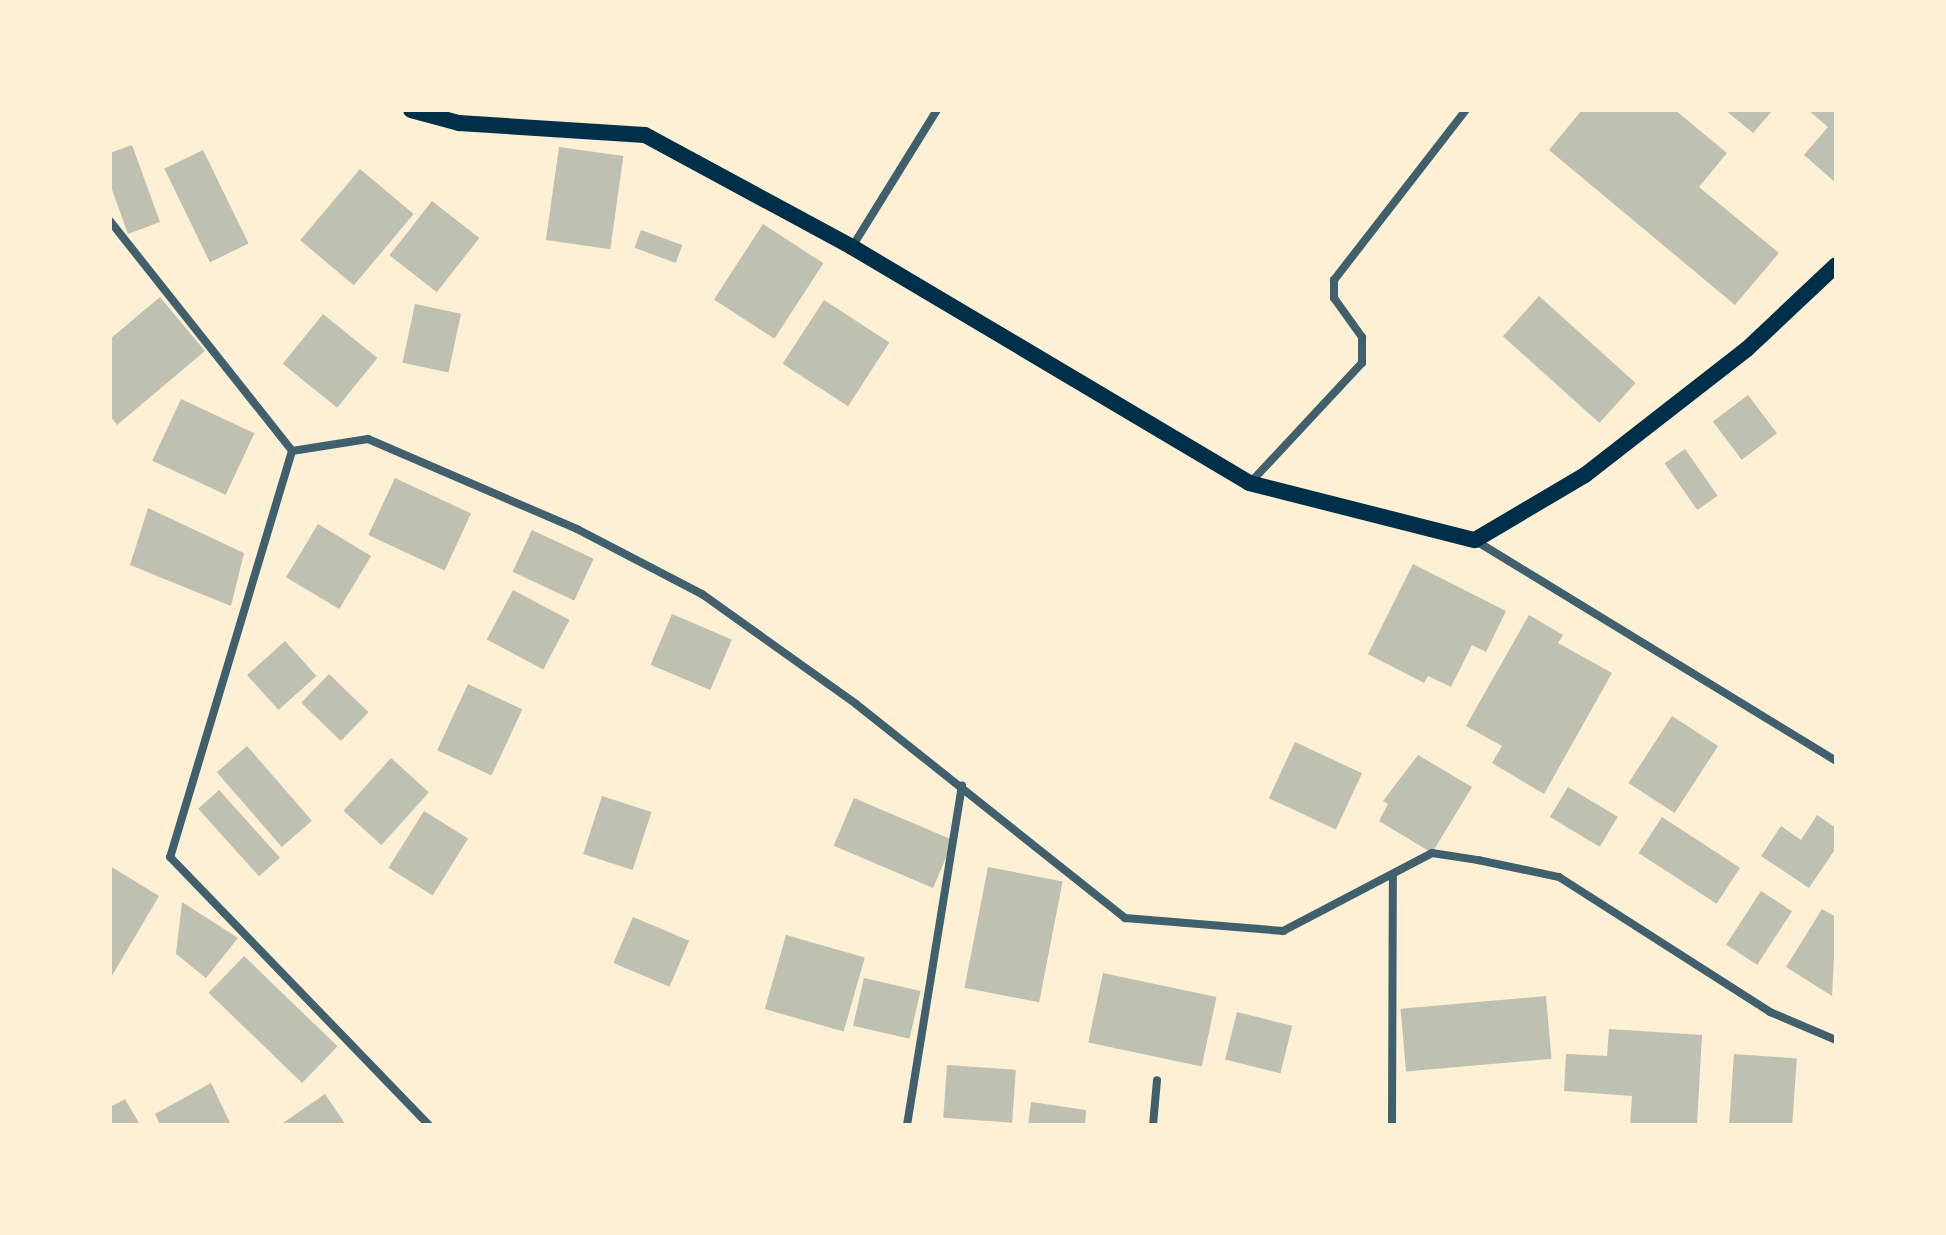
<!DOCTYPE html>
<style>
body{margin:0}
#map{position:relative;width:1946px;height:1235px;overflow:hidden;background:#fdf0d5;font-family:Quicksand,sans-serif}
div>[style]{position:absolute}
.building>*{inset:0;background:#bec0b2;transform-origin:0 0}
.minor>*{height:8px;margin:-4px;padding:0 4px;transform-origin:4px;border-radius:4px;background:#3f606c}
.secondary>*{height:16px;margin:-8px;padding:0 8px;transform-origin:8px;border-radius:8px;background:#003049}
span{translate:-50% -50%;white-space:nowrap;text-align:center;line-height:1.15;-webkit-text-stroke:7px #fdf0d5;paint-order:stroke}
.frame{position:absolute;inset:0;border:112px solid #fdf0d5;pointer-events:none}
</style>
<div id="map">
<div class="building">
<div style="clip-path:polygon(1582px 110px,1675px 110px,1727px 153px,1699px 187px,1779px 253px,1735px 305px,1549px 150px)"></div>
<div style="clip-path:polygon(1725px 110px,1773px 110px,1753px 133px)"></div>
<div style="clip-path:polygon(1808px 110px,1836px 110px,1836px 183px,1804px 155px,1828px 127px)"></div>
<div style="clip-path:polygon(132px 145px,160px 222px,128px 234px,110px 184px,110px 153px)"></div>
<div style="left:559px;top:147px;width:65px;height:94px;rotate:8deg"></div>
<div style="left:203px;top:150px;width:104px;height:43px;rotate:64deg"></div>
<div style="left:360px;top:169px;width:70px;height:93px;rotate:40deg"></div>
<div style="left:432px;top:201px;width:60px;height:69px;rotate:38deg"></div>
<div style="left:763px;top:224px;width:72px;height:90px;rotate:33deg"></div>
<div style="left:641px;top:230px;width:44px;height:19px;rotate:20deg"></div>
<div style="left:1539px;top:296px;width:130px;height:54px;rotate:42deg"></div>
<div style="clip-path:polygon(160px 297px,205px 351px,117px 425px,110px 416px,110px 339px)"></div>
<div style="left:824px;top:300px;width:78px;height:76px;rotate:33deg"></div>
<div style="left:415px;top:304px;width:47px;height:60px;rotate:12deg"></div>
<div style="left:323px;top:314px;width:70px;height:64px;rotate:39deg"></div>
<div style="left:1748px;top:395px;width:48px;height:44px;rotate:53deg"></div>
<div style="left:181px;top:399px;width:81px;height:68px;rotate:25deg"></div>
<div style="left:1685px;top:449px;width:57px;height:25px;rotate:55deg"></div>
<div style="left:395px;top:478px;width:84px;height:63px;rotate:25deg"></div>
<div style="clip-path:polygon(148px 508px,244px 553px,231px 606px,130px 565px)"></div>
<div style="left:318px;top:524px;width:62px;height:62px;rotate:31deg"></div>
<div style="left:532px;top:530px;width:68px;height:46px;rotate:25deg"></div>
<div style="clip-path:polygon(1413px 564px,1506px 611px,1486px 652px,1472px 645px,1451px 687px,1428px 676px,1424px 683px,1368px 654px)"></div>
<div style="left:513px;top:590px;width:64px;height:56px;rotate:28deg"></div>
<div style="left:672px;top:614px;width:65px;height:55px;rotate:23deg"></div>
<div style="clip-path:polygon(1529px 615px,1563px 635px,1558px 643px,1612px 673px,1544px 794px,1492px 763px,1502px 746px,1466px 726px)"></div>
<div style="left:285px;top:641px;width:47px;height:51px;rotate:48deg"></div>
<div style="left:329px;top:674px;width:55px;height:40px;rotate:44deg"></div>
<div style="left:468px;top:684px;width:60px;height:73px;rotate:25deg"></div>
<div style="left:1672px;top:716px;width:55px;height:80px;rotate:33deg"></div>
<div style="left:1295px;top:742px;width:74px;height:62px;rotate:25deg"></div>
<div style="left:247px;top:746px;width:99px;height:40px;rotate:49deg"></div>
<div style="clip-path:polygon(1418px 755px,1472px 787px,1432px 853px,1379px 821px,1388px 804px,1383px 801px)"></div>
<div style="left:391px;top:758px;width:51px;height:71px;rotate:42deg"></div>
<div style="left:1568px;top:787px;width:58px;height:35px;rotate:31deg"></div>
<div style="left:219px;top:790px;width:91px;height:28px;rotate:48deg"></div>
<div style="left:602px;top:796px;width:52px;height:61px;rotate:18deg"></div>
<div style="left:854px;top:798px;width:108px;height:52px;rotate:23deg"></div>
<div style="left:424px;top:811px;width:52px;height:67px;rotate:32deg"></div>
<div style="clip-path:polygon(1817px 815px,1836px 828px,1836px 848px,1809px 888px,1761px 856px,1781px 826px,1801px 840px)"></div>
<div style="left:1662px;top:817px;width:93px;height:43px;rotate:33deg"></div>
<div style="clip-path:polygon(110px 866px,159px 896px,110px 979px)"></div>
<div style="left:988px;top:867px;width:76px;height:123px;rotate:11deg"></div>
<div style="left:1761px;top:891px;width:37px;height:64px;rotate:33deg"></div>
<div style="clip-path:polygon(182px 902px,238px 938px,206px 978px,176px 954px)"></div>
<div style="clip-path:polygon(1822px 909px,1836px 917px,1832px 996px,1786px 967px)"></div>
<div style="left:633px;top:917px;width:61px;height:50px;rotate:23deg"></div>
<div style="left:786px;top:935px;width:82px;height:77px;rotate:16deg"></div>
<div style="left:244px;top:956px;width:130px;height:51px;rotate:44deg"></div>
<div style="left:1103px;top:973px;width:116px;height:71px;rotate:12deg"></div>
<div style="left:864px;top:978px;width:58px;height:49px;rotate:13deg"></div>
<div style="left:1546px;top:996px;width:63px;height:146px;rotate:85deg"></div>
<div style="left:1237px;top:1012px;width:57px;height:49px;rotate:14deg"></div>
<div style="clip-path:polygon(1609px 1029px,1702px 1035px,1697px 1125px,1630px 1125px,1632px 1096px,1564px 1091px,1566px 1054px,1607px 1056px)"></div>
<div style="left:1734px;top:1054px;width:63px;height:71px;rotate:4deg"></div>
<div style="left:947px;top:1065px;width:69px;height:53px;rotate:4deg"></div>
<div style="clip-path:polygon(211px 1083px,231px 1125px,160px 1125px,155px 1114px)"></div>
<div style="clip-path:polygon(325px 1094px,346px 1125px,280px 1125px)"></div>
<div style="clip-path:polygon(125px 1099px,139px 1123px,110px 1125px,110px 1107px)"></div>
<div style="clip-path:polygon(1031px 1102px,1086px 1110px,1085px 1125px,1028px 1125px)"></div>
</div>
<div class="minor">
<div style="left:110px;top:221px;width:293px;rotate:51.6deg"></div>
<div style="left:292px;top:451px;width:424px;rotate:106.7deg"></div>
<div style="left:170px;top:857px;width:373px;rotate:46deg"></div>
<div style="left:852px;top:247px;width:161px;rotate:-58.2deg"></div>
<div style="left:292px;top:451px;width:77px;rotate:-9deg"></div>
<div style="left:368px;top:439px;width:228px;rotate:23.3deg"></div>
<div style="left:577px;top:529px;width:141px;rotate:27.5deg"></div>
<div style="left:702px;top:594px;width:189px;rotate:35.5deg"></div>
<div style="left:856px;top:704px;width:344px;rotate:38.5deg"></div>
<div style="left:1125px;top:918px;width:159px;rotate:4.7deg"></div>
<div style="left:1283px;top:931px;width:168px;rotate:-27.6deg"></div>
<div style="left:1432px;top:853px;width:47px;rotate:8.7deg"></div>
<div style="left:1478px;top:860px;width:83px;rotate:11.9deg"></div>
<div style="left:1559px;top:877px;width:250px;rotate:32.6deg"></div>
<div style="left:1770px;top:1012px;width:72px;rotate:23deg"></div>
<div style="left:1250px;top:483px;width:164px;rotate:-47deg"></div>
<div style="left:1362px;top:363px;width:26px;rotate:-90deg"></div>
<div style="left:1362px;top:337px;width:48px;rotate:-125.7deg"></div>
<div style="left:1334px;top:298px;width:18px;rotate:-90deg"></div>
<div style="left:1334px;top:280px;width:215px;rotate:-52.2deg"></div>
<div style="left:1476px;top:541px;width:422px;rotate:31.4deg"></div>
<div style="left:907px;top:1125px;width:344px;rotate:-80.8deg"></div>
<div style="left:1153px;top:1125px;width:45px;rotate:-84.9deg"></div>
<div style="left:1392px;top:1125px;width:248px;rotate:-89.8deg"></div>
</div>
<div class="secondary">
<div style="left:411px;top:110px;width:50px;rotate:15.2deg"></div>
<div style="left:459px;top:123px;width:186px;rotate:3.7deg"></div>
<div style="left:645px;top:135px;width:235px;rotate:28.4deg"></div>
<div style="left:852px;top:247px;width:462px;rotate:30.7deg"></div>
<div style="left:1249px;top:483px;width:233px;rotate:14.2deg"></div>
<div style="left:1475px;top:540px;width:128px;rotate:-30.6deg"></div>
<div style="left:1585px;top:475px;width:205px;rotate:-37.9deg"></div>
<div style="left:1747px;top:349px;width:122px;rotate:-43.3deg"></div>
</div>
<div class="frame"></div>
</div>
